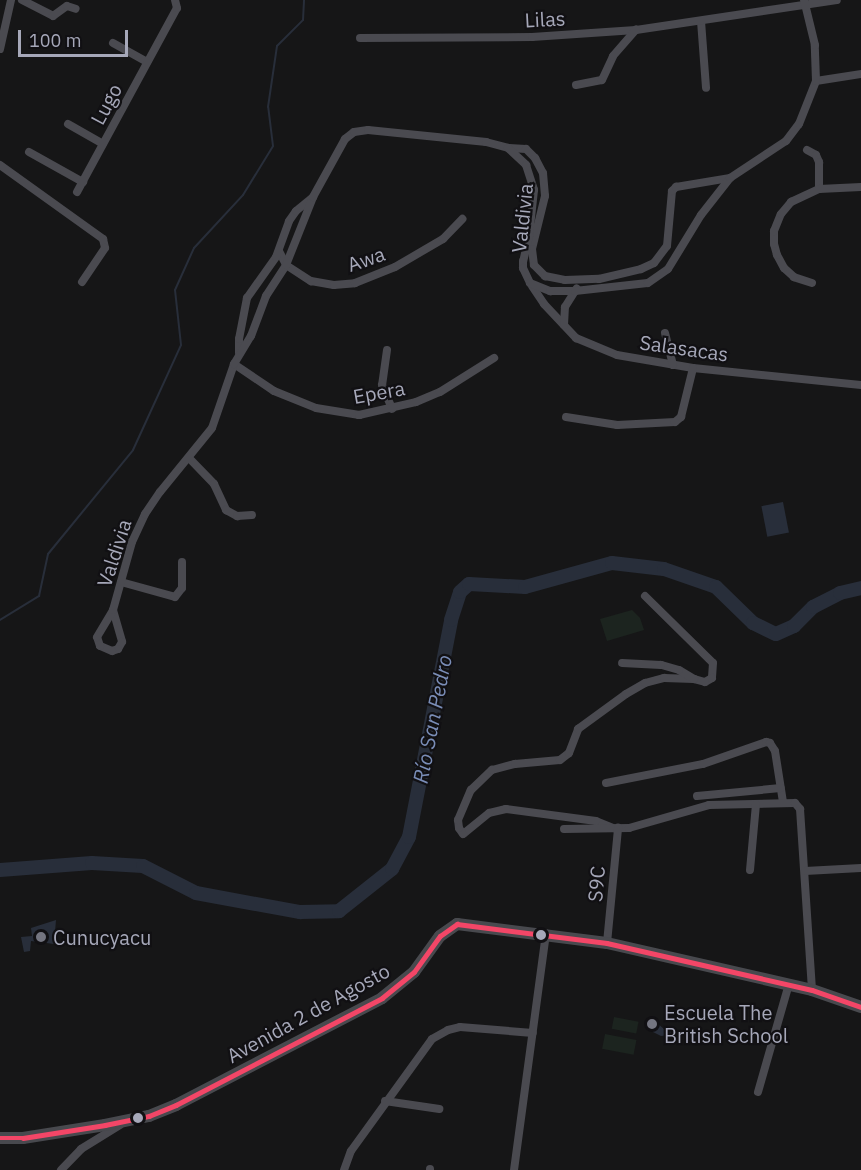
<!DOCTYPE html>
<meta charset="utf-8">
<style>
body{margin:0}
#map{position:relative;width:861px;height:1170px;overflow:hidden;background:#161617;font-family:"IBM Plex Sans",sans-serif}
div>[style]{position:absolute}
.green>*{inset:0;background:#1c241f;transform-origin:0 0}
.water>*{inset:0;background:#282e3a;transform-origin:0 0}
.stream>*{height:2px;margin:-1px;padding:0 1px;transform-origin:1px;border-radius:1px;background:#282e3a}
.river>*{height:14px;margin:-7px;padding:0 7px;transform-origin:7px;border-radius:7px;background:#282e3a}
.minor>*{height:8px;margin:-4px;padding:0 4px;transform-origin:4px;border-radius:4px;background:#4a4a50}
.secondary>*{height:12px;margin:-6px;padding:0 6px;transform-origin:6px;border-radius:6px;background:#48494e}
.bus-1>*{height:4.5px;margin:-2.25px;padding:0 2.25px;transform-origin:2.25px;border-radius:2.25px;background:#f34667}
.dots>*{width:16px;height:16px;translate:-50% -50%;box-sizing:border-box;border:3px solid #111013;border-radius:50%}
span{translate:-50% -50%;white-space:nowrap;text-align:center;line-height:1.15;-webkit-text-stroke:4.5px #111013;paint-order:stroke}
.street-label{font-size:20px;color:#a6a8b9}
.poi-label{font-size:20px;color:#a6a8b9}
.left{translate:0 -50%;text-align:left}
.water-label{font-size:21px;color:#7a8db7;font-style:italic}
.scale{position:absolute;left:18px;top:30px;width:110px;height:27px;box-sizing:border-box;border:3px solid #a6a8b9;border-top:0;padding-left:8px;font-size:18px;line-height:21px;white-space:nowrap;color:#a6a8b9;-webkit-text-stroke:4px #111013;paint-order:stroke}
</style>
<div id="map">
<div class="green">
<div style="clip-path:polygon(632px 610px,640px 618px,644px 630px,607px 641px,600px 619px)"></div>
<div style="left:614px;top:1017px;width:25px;height:12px;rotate:11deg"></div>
<div style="left:605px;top:1034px;width:32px;height:15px;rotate:11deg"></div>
</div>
<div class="water">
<div style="left:783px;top:502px;width:31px;height:22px;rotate:79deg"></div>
<div style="clip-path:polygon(56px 920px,54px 944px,31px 941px,30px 951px,24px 952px,21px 937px,32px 936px,31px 928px)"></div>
<div style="clip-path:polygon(656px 1022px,665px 1030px,671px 1029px,670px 1035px,661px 1036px,653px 1032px,651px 1027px)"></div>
</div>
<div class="stream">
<div style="left:0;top:620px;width:46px;rotate:-31.6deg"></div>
<div style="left:39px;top:596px;width:43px;rotate:-77.9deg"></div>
<div style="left:48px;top:554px;width:134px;rotate:-50.7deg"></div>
<div style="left:133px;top:450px;width:115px;rotate:-65.4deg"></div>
<div style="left:181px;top:345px;width:55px;rotate:-96.2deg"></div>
<div style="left:175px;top:290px;width:46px;rotate:-65.7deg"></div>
<div style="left:194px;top:248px;width:72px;rotate:-47.2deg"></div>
<div style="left:243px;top:195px;width:57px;rotate:-58.5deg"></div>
<div style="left:273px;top:146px;width:39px;rotate:-97deg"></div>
<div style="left:268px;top:107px;width:62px;rotate:-81.6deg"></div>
<div style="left:277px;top:46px;width:37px;rotate:-45deg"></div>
<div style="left:303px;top:20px;width:20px;rotate:-87deg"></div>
</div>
<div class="river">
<div style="left:0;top:870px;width:92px;rotate:-4.4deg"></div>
<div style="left:92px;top:863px;width:51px;rotate:3.4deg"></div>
<div style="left:143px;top:866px;width:59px;rotate:27deg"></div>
<div style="left:196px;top:893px;width:106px;rotate:10.4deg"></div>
<div style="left:300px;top:912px;width:39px;rotate:-1deg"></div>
<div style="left:339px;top:911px;width:68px;rotate:-38.4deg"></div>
<div style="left:392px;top:869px;width:36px;rotate:-62deg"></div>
<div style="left:409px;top:837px;width:221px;rotate:-79deg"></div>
<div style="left:451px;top:620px;width:29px;rotate:-72deg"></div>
<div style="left:460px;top:592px;width:12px;rotate:-42deg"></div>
<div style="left:469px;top:584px;width:56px;rotate:3.1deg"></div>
<div style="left:525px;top:587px;width:90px;rotate:-15.4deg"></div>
<div style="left:612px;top:563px;width:52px;rotate:6.6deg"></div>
<div style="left:664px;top:569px;width:55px;rotate:19.1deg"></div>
<div style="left:716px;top:587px;width:52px;rotate:44.2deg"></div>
<div style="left:753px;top:623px;width:25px;rotate:26deg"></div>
<div style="left:776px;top:634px;width:20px;rotate:-24deg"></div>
<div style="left:794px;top:626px;width:27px;rotate:-45deg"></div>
<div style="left:813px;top:607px;width:30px;rotate:-27deg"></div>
<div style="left:840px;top:593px;width:22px;rotate:-13deg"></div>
</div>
<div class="minor">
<div style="left:22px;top:0;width:35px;rotate:27deg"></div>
<div style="left:53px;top:16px;width:17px;rotate:-36deg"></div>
<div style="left:67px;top:6px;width:9px;rotate:18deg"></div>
<div style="left:701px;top:21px;width:67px;rotate:85.7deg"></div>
<div style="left:360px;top:38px;width:172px;rotate:-0.3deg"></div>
<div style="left:532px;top:37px;width:104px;rotate:-3.9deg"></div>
<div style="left:636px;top:30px;width:203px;rotate:-8.5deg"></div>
<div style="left:113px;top:43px;width:39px;rotate:29deg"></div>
<div style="left:0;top:49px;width:50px;rotate:-77.3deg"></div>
<div style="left:816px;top:81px;width:46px;rotate:-8.8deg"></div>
<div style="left:576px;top:85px;width:26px;rotate:-11deg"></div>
<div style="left:602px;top:80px;width:26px;rotate:-65deg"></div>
<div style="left:613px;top:56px;width:35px;rotate:-49deg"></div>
<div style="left:68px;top:124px;width:40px;rotate:29.7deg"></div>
<div style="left:509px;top:148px;width:17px;rotate:3deg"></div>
<div style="left:526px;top:149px;width:13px;rotate:45deg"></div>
<div style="left:535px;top:158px;width:17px;rotate:62deg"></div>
<div style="left:543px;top:173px;width:23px;rotate:85deg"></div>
<div style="left:545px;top:196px;width:55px;rotate:103.8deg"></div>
<div style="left:532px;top:249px;width:16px;rotate:83deg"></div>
<div style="left:534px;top:265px;width:16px;rotate:45deg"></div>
<div style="left:545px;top:276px;width:20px;rotate:11deg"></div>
<div style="left:565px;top:280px;width:34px;rotate:-2deg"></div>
<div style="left:599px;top:279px;width:43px;rotate:-13.4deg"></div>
<div style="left:641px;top:269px;width:14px;rotate:-25deg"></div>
<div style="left:654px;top:263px;width:21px;rotate:-53deg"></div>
<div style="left:667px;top:246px;width:55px;rotate:-84.8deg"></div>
<div style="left:672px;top:191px;width:6px;rotate:-45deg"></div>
<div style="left:676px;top:187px;width:55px;rotate:-9.5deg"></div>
<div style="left:807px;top:150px;width:10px;rotate:29deg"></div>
<div style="left:816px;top:155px;width:8px;rotate:67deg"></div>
<div style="left:819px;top:162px;width:27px;rotate:90deg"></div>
<div style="left:29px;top:152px;width:62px;rotate:29.1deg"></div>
<div style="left:0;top:165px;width:127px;rotate:35.7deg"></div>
<div style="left:103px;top:239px;width:9px;rotate:77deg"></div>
<div style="left:105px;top:248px;width:41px;rotate:124.1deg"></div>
<div style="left:77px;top:192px;width:209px;rotate:-61.5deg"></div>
<div style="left:177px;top:8px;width:8px;rotate:-104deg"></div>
<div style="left:279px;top:251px;width:16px;rotate:63deg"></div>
<div style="left:286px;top:265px;width:30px;rotate:33deg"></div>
<div style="left:311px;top:281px;width:23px;rotate:10deg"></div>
<div style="left:334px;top:285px;width:21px;rotate:-5deg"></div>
<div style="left:355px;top:283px;width:43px;rotate:-21.8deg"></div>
<div style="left:395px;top:267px;width:56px;rotate:-30.3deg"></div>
<div style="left:443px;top:239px;width:28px;rotate:-46deg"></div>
<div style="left:812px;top:283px;width:19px;rotate:-162deg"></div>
<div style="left:794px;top:277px;width:13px;rotate:-138deg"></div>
<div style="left:784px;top:268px;width:15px;rotate:-118deg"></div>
<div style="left:777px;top:255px;width:11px;rotate:-105deg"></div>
<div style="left:774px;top:244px;width:13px;rotate:-90deg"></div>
<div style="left:774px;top:231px;width:18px;rotate:-68deg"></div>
<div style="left:781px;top:214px;width:16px;rotate:-50deg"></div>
<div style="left:791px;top:202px;width:31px;rotate:-25deg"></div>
<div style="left:819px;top:189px;width:42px;rotate:-2.7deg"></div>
<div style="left:532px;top:286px;width:22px;rotate:56deg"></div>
<div style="left:544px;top:304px;width:47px;rotate:46.7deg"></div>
<div style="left:576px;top:338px;width:44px;rotate:22.5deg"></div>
<div style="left:617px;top:355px;width:77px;rotate:9.7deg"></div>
<div style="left:693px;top:368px;width:169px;rotate:5.8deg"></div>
<div style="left:564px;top:325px;width:18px;rotate:-87deg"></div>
<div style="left:565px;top:307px;width:22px;rotate:-58deg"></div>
<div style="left:665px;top:333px;width:33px;rotate:76deg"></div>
<div style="left:387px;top:350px;width:35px;rotate:98deg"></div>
<div style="left:382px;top:385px;width:26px;rotate:67deg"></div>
<div style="left:239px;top:353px;width:14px;rotate:-90deg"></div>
<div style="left:239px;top:339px;width:42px;rotate:-79deg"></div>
<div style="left:247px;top:298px;width:50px;rotate:-54.7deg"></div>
<div style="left:276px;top:257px;width:38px;rotate:-70deg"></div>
<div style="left:289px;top:221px;width:12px;rotate:-55deg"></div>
<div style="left:296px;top:211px;width:22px;rotate:-39deg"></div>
<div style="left:234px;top:364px;width:48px;rotate:34deg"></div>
<div style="left:274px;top:391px;width:45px;rotate:22deg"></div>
<div style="left:316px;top:408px;width:44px;rotate:9.2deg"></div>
<div style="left:359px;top:415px;width:58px;rotate:-12.8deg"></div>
<div style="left:416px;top:402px;width:26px;rotate:-23deg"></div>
<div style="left:440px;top:392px;width:64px;rotate:-32.2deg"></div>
<div style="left:566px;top:417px;width:52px;rotate:8.9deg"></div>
<div style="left:617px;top:425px;width:58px;rotate:-3deg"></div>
<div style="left:675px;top:422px;width:8px;rotate:-40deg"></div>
<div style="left:681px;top:417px;width:50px;rotate:-76.2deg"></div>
<div style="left:189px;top:458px;width:36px;rotate:46deg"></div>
<div style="left:214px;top:484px;width:29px;rotate:65deg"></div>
<div style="left:226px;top:510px;width:13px;rotate:29deg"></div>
<div style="left:237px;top:516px;width:15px;rotate:-4deg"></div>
<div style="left:121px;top:582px;width:56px;rotate:15.5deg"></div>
<div style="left:175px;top:597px;width:11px;rotate:-52deg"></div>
<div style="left:182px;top:588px;width:26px;rotate:-90deg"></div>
<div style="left:645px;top:596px;width:95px;rotate:44.6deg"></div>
<div style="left:713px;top:663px;width:15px;rotate:94deg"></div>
<div style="left:712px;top:678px;width:8px;rotate:150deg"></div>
<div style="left:705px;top:682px;width:11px;rotate:-165deg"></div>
<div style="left:113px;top:610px;width:33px;rotate:74deg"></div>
<div style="left:122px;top:642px;width:8px;rotate:120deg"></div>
<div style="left:118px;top:649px;width:6px;rotate:162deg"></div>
<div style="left:112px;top:651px;width:13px;rotate:-157deg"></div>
<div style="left:100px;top:646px;width:9px;rotate:-108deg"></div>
<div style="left:97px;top:637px;width:31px;rotate:-59deg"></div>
<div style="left:113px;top:610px;width:71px;rotate:-74.4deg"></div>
<div style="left:132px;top:542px;width:31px;rotate:-65deg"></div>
<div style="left:145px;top:514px;width:27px;rotate:-56deg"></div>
<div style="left:160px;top:492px;width:82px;rotate:-50.9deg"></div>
<div style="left:212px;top:428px;width:68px;rotate:-71deg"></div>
<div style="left:234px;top:364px;width:33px;rotate:-59deg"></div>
<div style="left:251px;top:336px;width:43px;rotate:-69.4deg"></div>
<div style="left:266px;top:296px;width:37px;rotate:-57deg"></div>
<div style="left:286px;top:265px;width:73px;rotate:-68.3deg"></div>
<div style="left:313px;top:197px;width:66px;rotate:-61.1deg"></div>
<div style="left:345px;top:139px;width:11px;rotate:-38deg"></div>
<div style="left:354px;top:132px;width:14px;rotate:-8deg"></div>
<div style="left:368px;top:130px;width:119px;rotate:5.8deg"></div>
<div style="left:486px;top:142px;width:23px;rotate:15deg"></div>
<div style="left:508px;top:148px;width:25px;rotate:43deg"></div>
<div style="left:526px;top:165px;width:26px;rotate:72deg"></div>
<div style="left:534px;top:190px;width:46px;rotate:96.2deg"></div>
<div style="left:529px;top:236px;width:26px;rotate:103deg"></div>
<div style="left:523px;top:261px;width:7px;rotate:90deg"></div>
<div style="left:523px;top:268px;width:17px;rotate:65deg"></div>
<div style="left:530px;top:283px;width:22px;rotate:22deg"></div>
<div style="left:550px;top:291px;width:25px"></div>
<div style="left:575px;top:291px;width:73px;rotate:-6.3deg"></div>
<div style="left:648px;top:283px;width:24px;rotate:-35deg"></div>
<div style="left:668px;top:269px;width:63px;rotate:-58.6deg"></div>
<div style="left:701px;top:215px;width:47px;rotate:-51.9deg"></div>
<div style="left:730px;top:178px;width:67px;rotate:-33.5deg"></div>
<div style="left:786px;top:141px;width:21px;rotate:-53deg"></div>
<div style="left:799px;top:124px;width:46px;rotate:-68.4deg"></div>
<div style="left:816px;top:81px;width:36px;rotate:-92deg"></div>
<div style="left:815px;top:45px;width:46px;rotate:-103.7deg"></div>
<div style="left:606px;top:783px;width:99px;rotate:-11.1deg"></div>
<div style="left:703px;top:764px;width:67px;rotate:-19.2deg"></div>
<div style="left:766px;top:742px;width:4px;rotate:14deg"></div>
<div style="left:770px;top:743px;width:9px;rotate:58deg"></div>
<div style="left:775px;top:751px;width:52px;rotate:81.1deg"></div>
<div style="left:697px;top:796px;width:84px;rotate:-5.4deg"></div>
<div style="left:613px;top:828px;width:18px;rotate:-158deg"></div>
<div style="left:596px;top:821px;width:91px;rotate:-172.4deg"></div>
<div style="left:506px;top:809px;width:17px;rotate:167deg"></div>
<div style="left:489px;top:813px;width:33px;rotate:141deg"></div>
<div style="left:463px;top:834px;width:7px;rotate:-124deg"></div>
<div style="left:459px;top:828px;width:8px;rotate:-97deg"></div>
<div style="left:458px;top:820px;width:33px;rotate:-67deg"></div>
<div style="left:471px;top:790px;width:29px;rotate:-44deg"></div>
<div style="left:492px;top:770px;width:24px;rotate:-15deg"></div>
<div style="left:515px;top:764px;width:45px;rotate:-5.1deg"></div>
<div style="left:560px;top:760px;width:11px;rotate:-38deg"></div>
<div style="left:569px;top:753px;width:26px;rotate:-69deg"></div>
<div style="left:578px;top:729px;width:59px;rotate:-36.1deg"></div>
<div style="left:626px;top:694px;width:22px;rotate:-30deg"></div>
<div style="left:645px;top:683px;width:20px;rotate:-15deg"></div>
<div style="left:664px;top:678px;width:30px;rotate:2deg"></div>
<div style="left:694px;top:679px;width:17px;rotate:-149deg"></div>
<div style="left:679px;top:670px;width:19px;rotate:-164deg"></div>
<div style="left:661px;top:665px;width:39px;rotate:-177deg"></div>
<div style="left:564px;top:829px;width:65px;rotate:-0.9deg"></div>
<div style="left:629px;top:828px;width:83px;rotate:-16deg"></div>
<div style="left:709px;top:805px;width:86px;rotate:-1.3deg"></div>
<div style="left:795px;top:803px;width:8px;rotate:50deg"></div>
<div style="left:800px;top:809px;width:181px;rotate:86.2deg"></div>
<div style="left:750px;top:870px;width:66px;rotate:-84.8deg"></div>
<div style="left:805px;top:871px;width:56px;rotate:-3.1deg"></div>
<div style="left:607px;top:943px;width:116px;rotate:-84.5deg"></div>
<div style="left:758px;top:1092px;width:112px;rotate:-74deg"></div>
<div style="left:385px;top:1101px;width:55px;rotate:8.4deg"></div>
<div style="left:61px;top:1170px;width:29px;rotate:-46deg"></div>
<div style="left:81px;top:1149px;width:46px;rotate:-31.6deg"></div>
<div style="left:344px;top:1170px;width:20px;rotate:-70deg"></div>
<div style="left:351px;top:1151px;width:138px;rotate:-54.1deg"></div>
<div style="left:432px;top:1039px;width:18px;rotate:-29deg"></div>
<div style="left:448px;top:1030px;width:12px;rotate:-14deg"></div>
<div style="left:460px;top:1027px;width:73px;rotate:4.7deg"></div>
<div style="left:430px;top:1170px;width:1px;rotate:-90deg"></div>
<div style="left:514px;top:1170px;width:239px;rotate:-82.3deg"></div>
</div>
<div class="secondary">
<div style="left:0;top:1138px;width:23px"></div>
<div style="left:23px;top:1138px;width:83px;rotate:-9deg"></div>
<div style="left:105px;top:1125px;width:45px;rotate:-11.6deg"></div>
<div style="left:149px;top:1116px;width:29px;rotate:-22deg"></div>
<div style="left:176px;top:1105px;width:232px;rotate:-27.4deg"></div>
<div style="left:382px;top:998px;width:41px;rotate:-39.1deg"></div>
<div style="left:414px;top:972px;width:44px;rotate:-54.2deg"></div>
<div style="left:440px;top:936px;width:21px;rotate:-35deg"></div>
<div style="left:457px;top:924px;width:151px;rotate:7.2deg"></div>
<div style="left:607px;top:943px;width:210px;rotate:12.9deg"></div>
<div style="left:812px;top:990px;width:52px;rotate:19.1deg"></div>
</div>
<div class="bus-1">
<div style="left:0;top:1138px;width:23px"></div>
<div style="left:23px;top:1138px;width:83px;rotate:-9deg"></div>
<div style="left:105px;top:1125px;width:45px;rotate:-11.6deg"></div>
<div style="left:149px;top:1116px;width:29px;rotate:-22deg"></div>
<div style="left:176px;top:1105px;width:232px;rotate:-27.4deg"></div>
<div style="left:382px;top:998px;width:41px;rotate:-39.1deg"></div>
<div style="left:414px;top:972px;width:44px;rotate:-54.2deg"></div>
<div style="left:440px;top:936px;width:21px;rotate:-35deg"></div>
<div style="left:457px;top:924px;width:151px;rotate:7.2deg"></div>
<div style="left:607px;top:943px;width:210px;rotate:12.9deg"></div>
<div style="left:812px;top:990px;width:52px;rotate:19.1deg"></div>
</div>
<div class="dots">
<div style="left:541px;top:935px;background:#a6a8b9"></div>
<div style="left:41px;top:937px;background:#747580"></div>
<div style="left:652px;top:1024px;background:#747580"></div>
<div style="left:138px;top:1118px;background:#a6a8b9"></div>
</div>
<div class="street-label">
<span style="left:545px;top:19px;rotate:-3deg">Lilas</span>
<span style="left:106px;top:104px;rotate:-62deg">Lugo</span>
<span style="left:522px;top:218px;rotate:-84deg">Valdivia</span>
<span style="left:366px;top:259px;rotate:-19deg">Awa</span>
<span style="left:684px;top:348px;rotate:8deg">Salasacas</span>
<span style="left:379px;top:392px;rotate:-10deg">Epera</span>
<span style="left:114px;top:553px;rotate:-72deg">Valdivia</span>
<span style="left:596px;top:884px;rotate:-85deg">S9C</span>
<span style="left:308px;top:1013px;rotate:-29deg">Avenida 2 de Agosto</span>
</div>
<div class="poi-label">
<span class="left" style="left:53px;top:937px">Cunucyacu</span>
<span class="left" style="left:664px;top:1024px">Escuela The<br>British School</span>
</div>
<div class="water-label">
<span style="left:432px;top:719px;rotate:-79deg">Río San Pedro</span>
</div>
<div class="scale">100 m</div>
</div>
